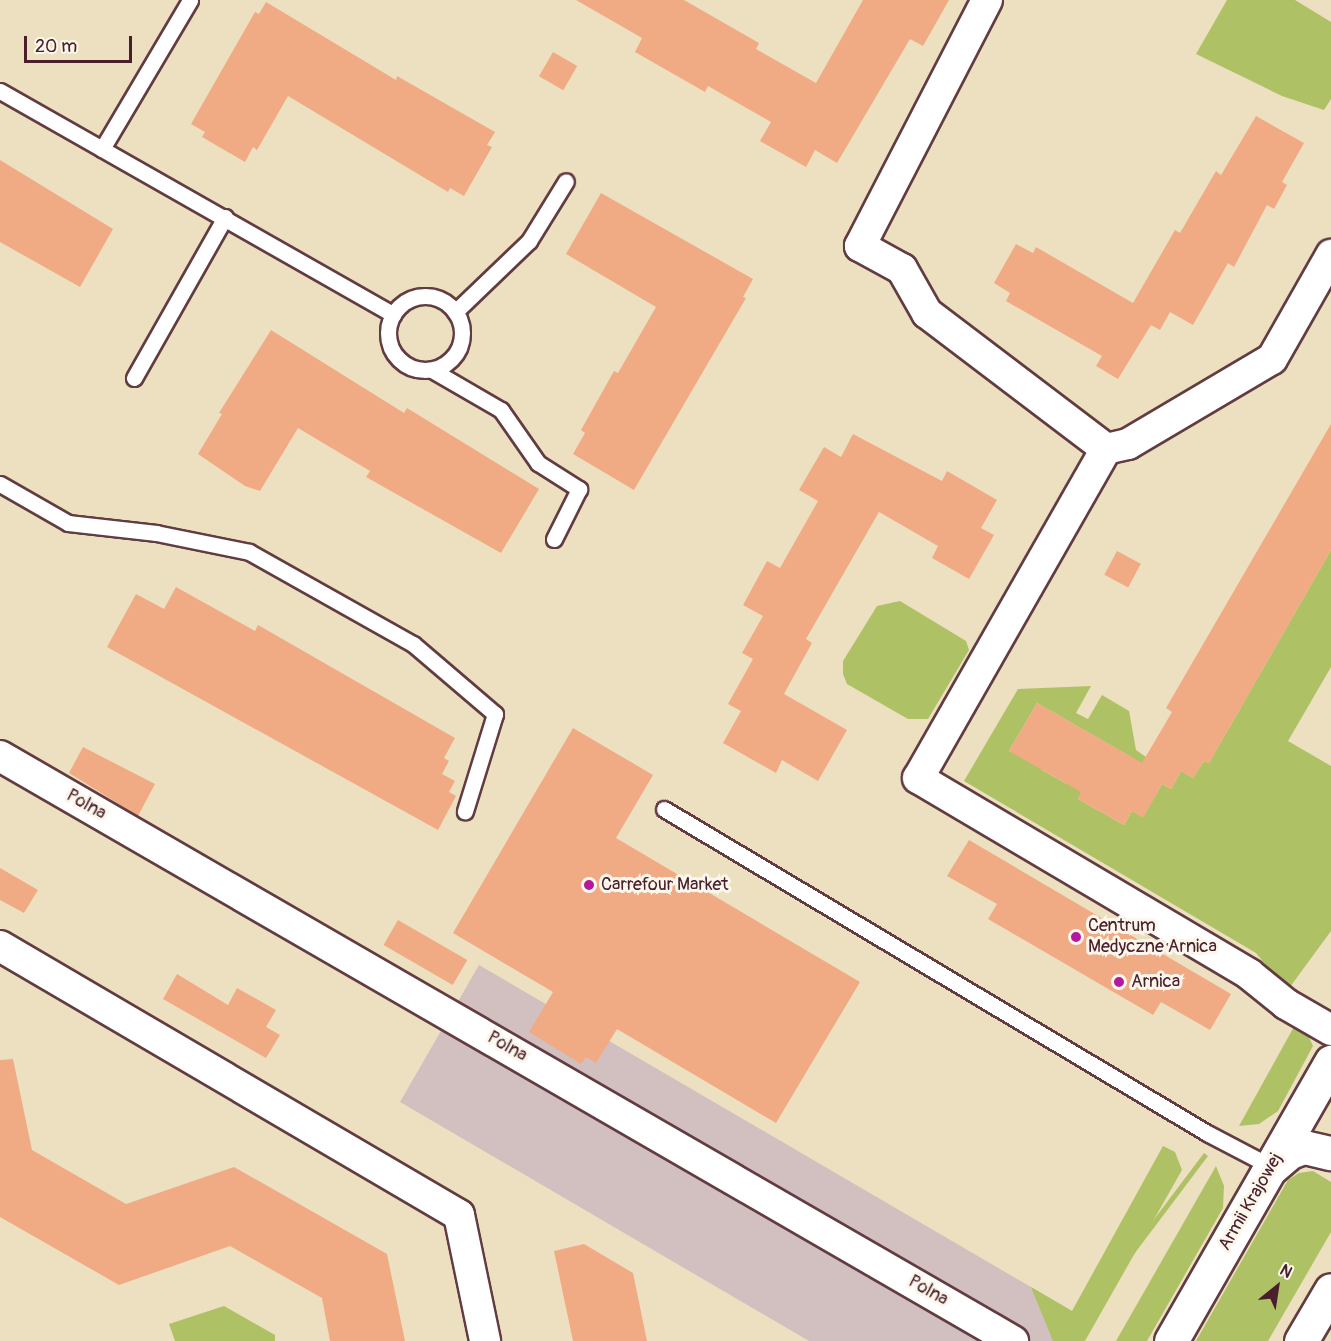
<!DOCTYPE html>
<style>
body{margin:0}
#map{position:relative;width:1331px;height:1341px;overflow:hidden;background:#ece0c0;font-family:Pangolin,sans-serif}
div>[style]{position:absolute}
.industrial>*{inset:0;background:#d2bfc0}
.green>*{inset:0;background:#aec164;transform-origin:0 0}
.building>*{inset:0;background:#f1ab84;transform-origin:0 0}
.roads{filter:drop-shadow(2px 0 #623c41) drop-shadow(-2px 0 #623c41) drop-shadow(0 2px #623c41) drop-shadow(0 -2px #623c41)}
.service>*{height:15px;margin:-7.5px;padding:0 7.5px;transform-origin:7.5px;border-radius:7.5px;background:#fff}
.service>.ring{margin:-7.5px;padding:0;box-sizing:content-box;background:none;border:15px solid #fff;border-radius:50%}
.minor>*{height:30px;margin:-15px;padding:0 15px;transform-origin:15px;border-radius:15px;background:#fff}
.primary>*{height:33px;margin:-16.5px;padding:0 16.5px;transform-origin:16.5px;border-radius:16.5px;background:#fff}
.dots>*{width:16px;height:16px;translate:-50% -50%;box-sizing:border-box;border:3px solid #fbf7ec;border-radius:50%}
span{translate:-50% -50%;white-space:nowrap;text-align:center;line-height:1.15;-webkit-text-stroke:6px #fbf7ec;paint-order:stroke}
.street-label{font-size:18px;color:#4a1f2b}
.poi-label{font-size:18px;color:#4a1f2b}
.left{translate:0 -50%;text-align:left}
.north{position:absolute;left:1247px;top:1257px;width:60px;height:60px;-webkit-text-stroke:4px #fbf7ec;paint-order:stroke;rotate:30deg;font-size:16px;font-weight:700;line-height:24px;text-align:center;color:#4a1f2b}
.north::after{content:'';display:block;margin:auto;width:21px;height:27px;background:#4a1f2b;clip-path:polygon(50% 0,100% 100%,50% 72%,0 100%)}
.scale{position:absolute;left:24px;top:36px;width:108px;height:27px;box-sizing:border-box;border:3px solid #4a1f2b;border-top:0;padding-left:8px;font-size:18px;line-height:21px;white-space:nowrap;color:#4a1f2b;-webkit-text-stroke:4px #fbf7ec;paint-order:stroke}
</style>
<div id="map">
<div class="industrial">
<div style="clip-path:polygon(479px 965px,1072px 1311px,1055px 1341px,809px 1341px,400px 1102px)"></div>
</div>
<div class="green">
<div style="clip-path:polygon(1227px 0,1295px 0,1331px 22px,1331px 99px,1324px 110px,1282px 96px,1196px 54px)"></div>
<div style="clip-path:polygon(1331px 550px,1331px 667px,1288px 741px,1331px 766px,1331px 931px,1287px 991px,1256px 953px,964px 781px,1018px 689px,1091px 686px,1076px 713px,1088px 719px,1102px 695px,1129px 711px,1136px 750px,1146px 757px,1139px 769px,1133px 758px,1037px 703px,1009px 751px,1044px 765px,1042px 770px,1065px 783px,1084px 788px,1078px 799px,1124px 825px,1132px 811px,1143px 817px,1162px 784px,1171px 789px,1181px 771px,1193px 778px,1204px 761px,1209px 763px)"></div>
<div style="clip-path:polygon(900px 601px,966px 641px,969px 650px,928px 719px,908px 719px,847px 684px,843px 674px,843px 661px,877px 606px)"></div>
<div style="clip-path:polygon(1295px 1025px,1307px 1033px,1313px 1046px,1278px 1111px,1259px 1124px,1239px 1126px)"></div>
<div style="clip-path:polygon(1163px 1146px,1175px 1152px,1182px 1170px,1085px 1341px,1053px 1341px,1031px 1287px,1072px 1311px)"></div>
<div style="left:1204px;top:1153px;width:5px;height:216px;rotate:37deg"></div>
<div style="clip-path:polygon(1216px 1166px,1224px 1186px,1223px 1208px,1147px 1341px,1116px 1341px)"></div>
<div style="clip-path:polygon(1313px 1171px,1331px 1182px,1331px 1232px,1268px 1341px,1196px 1341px,1288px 1180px,1299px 1173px)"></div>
<div style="clip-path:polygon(224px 1306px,275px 1335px,275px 1341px,175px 1341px,169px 1324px)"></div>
</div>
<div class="building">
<div style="clip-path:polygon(576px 0,684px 0,759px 43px,756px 49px,816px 83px,863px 0,949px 0,923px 46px,910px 39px,837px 163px,815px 150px,806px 167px,760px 141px,771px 122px,708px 86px,705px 92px,635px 52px,642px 38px)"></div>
<div style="clip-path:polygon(266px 2px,396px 80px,397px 76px,495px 132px,487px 145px,492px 147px,464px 196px,450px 188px,448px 192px,288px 96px,257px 150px,253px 147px,245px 162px,202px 137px,205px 132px,191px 124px,255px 12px,259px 14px)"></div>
<div style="left:553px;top:52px;width:28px;height:28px;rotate:30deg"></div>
<div style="clip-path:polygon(1256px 116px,1304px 143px,1282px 182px,1287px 185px,1274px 209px,1267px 205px,1234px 267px,1228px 263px,1193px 325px,1170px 312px,1160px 330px,1151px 325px,1118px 379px,1096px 366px,1102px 356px,1006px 301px,1010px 293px,994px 283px,1016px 244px,1033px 253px,1036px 247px,1133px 303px,1175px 230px,1180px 233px,1216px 171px,1221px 175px)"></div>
<div style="clip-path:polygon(0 160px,113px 229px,80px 287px,0 242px)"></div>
<div style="clip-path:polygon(601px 193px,753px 279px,743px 297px,746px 298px,634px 490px,573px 454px,585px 433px,581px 430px,614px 371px,618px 373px,656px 307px,566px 254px)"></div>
<div style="clip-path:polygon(271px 330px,404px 413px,407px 408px,539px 489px,501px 553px,366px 477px,370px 471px,298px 428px,260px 491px,245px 486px,198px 454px,222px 414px,219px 413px)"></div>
<div style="clip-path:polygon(1331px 424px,1331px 550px,1209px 763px,1204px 761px,1193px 778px,1181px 771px,1171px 789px,1162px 784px,1143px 818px,1132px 811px,1124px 825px,1078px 799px,1081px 792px,1009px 751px,1037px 703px,1142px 763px,1172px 712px,1166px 708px)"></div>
<div style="clip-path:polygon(853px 434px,942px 481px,947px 471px,997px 500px,981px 528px,994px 535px,969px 579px,932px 558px,938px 546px,879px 512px,806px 639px,812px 643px,784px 694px,847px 730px,818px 781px,782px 760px,776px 773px,723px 743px,741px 711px,728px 704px,753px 659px,742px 653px,763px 616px,743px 605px,767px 561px,780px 568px,818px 501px,799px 490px,824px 447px,841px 457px)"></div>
<div style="left:1117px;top:551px;width:27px;height:27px;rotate:28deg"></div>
<div style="clip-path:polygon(176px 587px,255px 631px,258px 625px,455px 738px,444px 758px,449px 761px,442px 774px,455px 781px,449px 792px,456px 796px,438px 830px,107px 647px,136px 594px,164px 609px)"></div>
<div style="clip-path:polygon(573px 728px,653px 775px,616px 838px,860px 982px,776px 1123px,617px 1029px,596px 1063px,586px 1057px,581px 1064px,529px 1032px,553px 992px,453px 933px)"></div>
<div style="clip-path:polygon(83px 747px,155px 784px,138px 816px,69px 773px)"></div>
<div style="clip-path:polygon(969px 840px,1231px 994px,1210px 1030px,1161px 1002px,1153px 1015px,988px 919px,997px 904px,947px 876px)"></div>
<div style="clip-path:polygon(0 868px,38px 890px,24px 913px,0 900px)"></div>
<div style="left:398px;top:920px;width:80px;height:29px;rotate:30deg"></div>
<div style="clip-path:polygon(177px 974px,228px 1005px,237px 988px,276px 1010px,266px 1027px,280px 1035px,266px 1058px,163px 999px)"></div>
<div style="clip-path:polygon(13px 1059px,32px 1150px,126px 1204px,234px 1167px,387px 1254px,405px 1341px,330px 1341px,322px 1298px,230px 1246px,119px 1285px,0 1217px,0 1060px)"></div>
<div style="clip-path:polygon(584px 1244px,633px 1273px,647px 1341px,573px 1341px,554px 1251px)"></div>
</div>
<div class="roads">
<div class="service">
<div style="left:0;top:91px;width:117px;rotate:29.6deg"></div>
<div style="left:102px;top:149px;width:173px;rotate:-59.4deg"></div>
<div style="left:102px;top:149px;width:335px;rotate:29.6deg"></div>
<div class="ring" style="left:388px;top:296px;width:59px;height:59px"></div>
<div style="left:455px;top:312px;width:103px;rotate:-43.8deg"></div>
<div style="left:529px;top:241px;width:70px;rotate:-58.3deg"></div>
<div style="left:432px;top:370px;width:80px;rotate:30.1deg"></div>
<div style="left:501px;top:410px;width:65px;rotate:55.1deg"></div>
<div style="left:538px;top:463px;width:49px;rotate:32.4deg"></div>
<div style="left:579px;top:489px;width:56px;rotate:116.6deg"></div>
<div style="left:134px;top:378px;width:185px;rotate:-60.5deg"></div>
<div style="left:0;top:484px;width:78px;rotate:29.8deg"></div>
<div style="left:68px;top:523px;width:89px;rotate:6.5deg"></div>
<div style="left:156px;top:533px;width:95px;rotate:11.5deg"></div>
<div style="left:249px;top:552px;width:188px;rotate:29.3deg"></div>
<div style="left:413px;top:644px;width:108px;rotate:40.5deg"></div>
<div style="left:495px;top:714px;width:102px;rotate:107.2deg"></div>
<div style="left:664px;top:809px;width:632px;rotate:30.82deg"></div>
<div style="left:1207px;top:1133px;width:73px;rotate:27.6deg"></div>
</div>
<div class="minor">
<div style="left:987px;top:0;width:277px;rotate:117.3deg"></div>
<div style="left:860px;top:246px;width:48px;rotate:28.7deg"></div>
<div style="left:902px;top:269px;width:51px;rotate:60.4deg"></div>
<div style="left:927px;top:313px;width:225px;rotate:37.2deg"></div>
<div style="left:1106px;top:449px;width:23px;rotate:-13deg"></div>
<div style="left:1128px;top:444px;width:167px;rotate:-30.6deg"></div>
<div style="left:1272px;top:359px;width:120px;rotate:-60.4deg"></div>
<div style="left:1106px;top:449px;width:379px;rotate:119.7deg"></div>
<div style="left:918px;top:778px;width:385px;rotate:30.6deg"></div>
<div style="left:1249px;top:974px;width:48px;rotate:39deg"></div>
<div style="left:1286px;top:1004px;width:52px;rotate:30deg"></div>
<div style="left:0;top:756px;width:1170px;rotate:30.01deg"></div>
<div style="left:0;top:946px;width:532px;rotate:30.37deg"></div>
<div style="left:459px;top:1215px;width:129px;rotate:78.3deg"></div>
</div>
<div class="primary">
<div style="left:1272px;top:1167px;width:23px;rotate:-40deg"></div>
<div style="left:1290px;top:1152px;width:15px;rotate:-20deg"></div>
<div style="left:1304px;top:1147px;width:28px;rotate:13deg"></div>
<div style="left:1171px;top:1341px;width:322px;rotate:-60.2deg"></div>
<div style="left:1301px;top:1341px;width:59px;rotate:-59.5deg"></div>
</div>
</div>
<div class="dots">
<div style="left:589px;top:885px;background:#b5179e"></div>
<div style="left:1076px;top:937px;background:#b5179e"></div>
<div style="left:1119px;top:982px;background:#b5179e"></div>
</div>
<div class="street-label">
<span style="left:86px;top:805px;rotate:30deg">Polna</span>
<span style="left:507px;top:1047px;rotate:30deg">Polna</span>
<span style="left:1251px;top:1202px;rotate:-60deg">Armii Krajowej</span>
<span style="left:928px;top:1291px;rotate:30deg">Polna</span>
</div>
<div class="poi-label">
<span class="left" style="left:601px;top:885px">Carrefour Market</span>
<span class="left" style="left:1088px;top:937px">Centrum<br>Medyczne Arnica</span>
<span class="left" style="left:1131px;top:982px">Arnica</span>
</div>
<div class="north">N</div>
<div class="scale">20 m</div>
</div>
